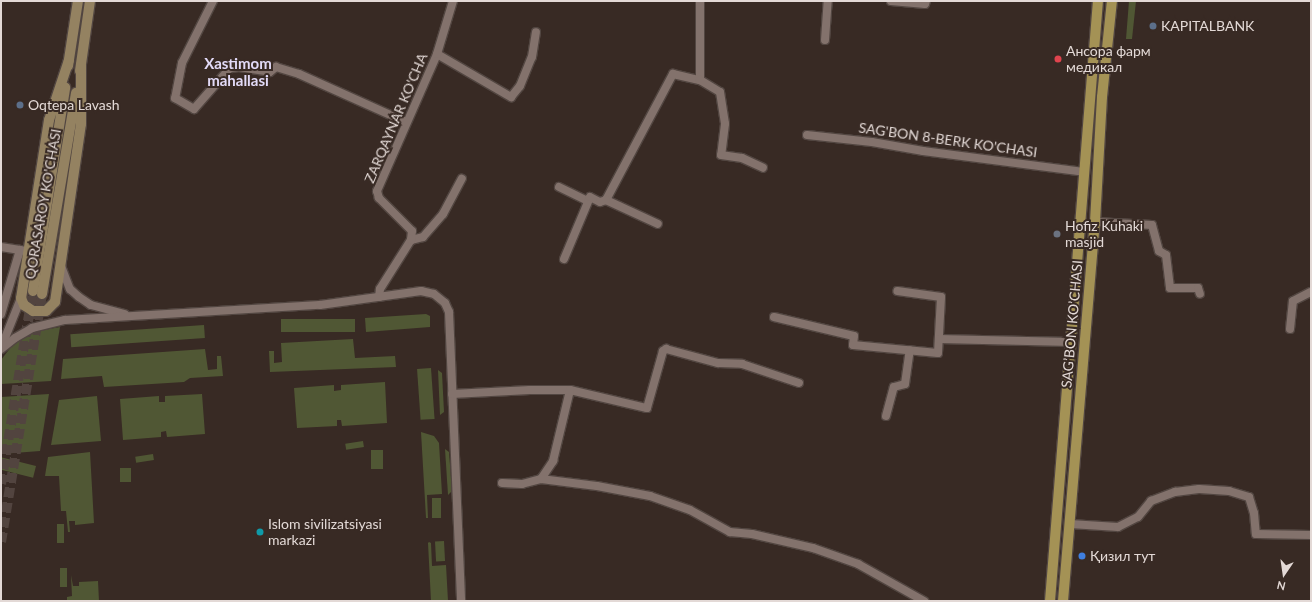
<!DOCTYPE html>
<meta charset="utf-8">
<style>
body{margin:0}
#map{position:relative;width:1312px;height:602px;overflow:hidden;background:#382a24;font-family:Lato,sans-serif}
div>[style]{position:absolute}
.green>*{inset:0;background:#505734;transform-origin:0 0}
.secondary-tunnel>*{height:10px;margin-top:-5px;transform-origin:0;background:repeating-linear-gradient(90deg,#52443f 0 10px,transparent 0 15px)}
.roads{filter:drop-shadow(1px 0 #524641) drop-shadow(-1px 0 #524641) drop-shadow(0 1px #524641) drop-shadow(0 -1px #524641)}
.minor>*{height:8px;margin:-4px;padding:0 4px;transform-origin:4px;border-radius:4px;background:#83726c}
.secondary>*{height:10px;margin:-5px;padding:0 5px;transform-origin:5px;border-radius:5px;background:#948261}
.primary>*{height:10px;margin:-5px;padding:0 5px;transform-origin:5px;border-radius:5px;background:#a49255}
.dots>*{width:11px;height:11px;translate:-50% -50%;box-sizing:border-box;border:2px solid #382a24;border-radius:50%}
span{translate:-50% -50%;white-space:nowrap;text-align:center;line-height:1.15;-webkit-text-stroke:4px #382a24;paint-order:stroke}
.poi-label{font-size:14px;color:#e3d9d6}
.left{translate:0 -50%;text-align:left}
.street-label{font-size:14px;color:#e3d9d6}
.neighbourhood-label{font-size:15px;color:#e2daf7;font-weight:700}
.frame{position:absolute;inset:0;border:2px solid #e3d9d6;pointer-events:none}
.north{position:absolute;left:1264px;top:554px;width:40px;height:40px;-webkit-text-stroke:3px #382a24;paint-order:stroke;rotate:193deg;font-size:11px;font-weight:700;line-height:16px;text-align:center;color:#e3d9d6}
.north::after{content:'';display:block;margin:auto;width:14px;height:18px;background:#e3d9d6;clip-path:polygon(50% 0,100% 100%,50% 72%,0 100%)}
</style>
<div id="map">
<div class="green">
<div style="clip-path:polygon(1129px 1px,1136px 1px,1132px 39px,1126px 39px)"></div>
<div style="clip-path:polygon(426px 314px,430px 316px,430px 327px,366px 332px,365px 318px)"></div>
<div style="left:355px;top:319px;width:13px;height:74px;rotate:90deg"></div>
<div style="left:204px;top:325px;width:13px;height:134px;rotate:86deg"></div>
<div style="clip-path:polygon(60px 327px,51px 381px,1px 384px,1px 360px,17px 339px,38px 331px)"></div>
<div style="clip-path:polygon(353px 339px,355px 358px,395px 356px,396px 367px,270px 372px,269px 351px,274px 351px,274px 363px,282px 362px,281px 343px)"></div>
<div style="clip-path:polygon(205px 349px,208px 370px,217px 369px,217px 356px,221px 356px,223px 376px,190px 378px,184px 382px,104px 387px,102px 376px,61px 379px,63px 359px)"></div>
<div style="left:431px;top:368px;width:51px;height:14px;rotate:86deg"></div>
<div style="clip-path:polygon(438px 370px,442px 373px,444px 412px,440px 415px)"></div>
<div style="clip-path:polygon(385px 382px,387px 423px,342px 426px,341px 420px,337px 420px,337px 426px,297px 428px,294px 388px,334px 385px,334px 391px,341px 390px,341px 385px)"></div>
<div style="clip-path:polygon(49px 394px,40px 451px,1px 454px,1px 397px)"></div>
<div style="clip-path:polygon(202px 394px,205px 434px,167px 437px,166px 431px,161px 432px,161px 437px,123px 440px,120px 399px,159px 396px,159px 402px,165px 402px,165px 396px)"></div>
<div style="clip-path:polygon(97px 396px,101px 441px,51px 445px,59px 400px)"></div>
<div style="clip-path:polygon(421px 432px,434px 436px,439px 443px,442px 494px,427px 495px,428px 518px,426px 518px)"></div>
<div style="left:363px;top:441px;width:6px;height:18px;rotate:81deg"></div>
<div style="clip-path:polygon(445px 449px,449px 452px,452px 491px,448px 495px)"></div>
<div style="left:371px;top:450px;width:12px;height:19px"></div>
<div style="clip-path:polygon(90px 452px,94px 523px,75px 525px,75px 521px,69px 521px,70px 532px,68px 532px,66px 511px,61px 511px,59px 476px,45px 476px,48px 457px)"></div>
<div style="left:153px;top:454px;width:6px;height:18px;rotate:81deg"></div>
<div style="left:36px;top:466px;width:12px;height:35px;rotate:104deg"></div>
<div style="left:120px;top:468px;width:11px;height:14px"></div>
<div style="left:432px;top:498px;width:9px;height:20px"></div>
<div style="left:57px;top:524px;width:7px;height:19px"></div>
<div style="left:444px;top:541px;width:20px;height:9px;rotate:87deg"></div>
<div style="clip-path:polygon(429px 542px,431px 543px,432px 566px,446px 565px,448px 601px,431px 601px,428px 543px)"></div>
<div style="left:60px;top:568px;width:7px;height:19px"></div>
<div style="clip-path:polygon(71px 575px,73px 586px,79px 586px,79px 582px,98px 581px,99px 601px,67px 601px,67px 597px,72px 596px)"></div>
</div>
<div class="secondary-tunnel">
<div style="left:1px;top:484px;width:196px;rotate:-80.6deg"></div>
<div style="left:1px;top:542px;width:251px;rotate:-80.6deg"></div>
</div>
<div class="roads">
<div class="minor">
<div style="left:213px;top:1px;width:69px;rotate:116.6deg"></div>
<div style="left:182px;top:63px;width:36px;rotate:101deg"></div>
<div style="left:175px;top:98px;width:22px;rotate:30deg"></div>
<div style="left:194px;top:109px;width:55px;rotate:-48.7deg"></div>
<div style="left:230px;top:68px;width:9px;rotate:-6deg"></div>
<div style="left:239px;top:67px;width:31px;rotate:9deg"></div>
<div style="left:270px;top:72px;width:8px;rotate:-40deg"></div>
<div style="left:276px;top:67px;width:24px;rotate:17deg"></div>
<div style="left:299px;top:74px;width:117px;rotate:24.2deg"></div>
<div style="left:891px;top:1px;width:34px;rotate:5deg"></div>
<div style="left:925px;top:4px;width:3px;rotate:-72deg"></div>
<div style="left:825px;top:40px;width:39px;rotate:-86deg"></div>
<div style="left:437px;top:54px;width:86px;rotate:30.2deg"></div>
<div style="left:511px;top:97px;width:14px;rotate:-51deg"></div>
<div style="left:520px;top:86px;width:31px;rotate:-68deg"></div>
<div style="left:532px;top:57px;width:25px;rotate:-81deg"></div>
<div style="left:700px;top:80px;width:79px;rotate:-90deg"></div>
<div style="left:807px;top:135px;width:65px;rotate:6.1deg"></div>
<div style="left:872px;top:142px;width:52px;rotate:10deg"></div>
<div style="left:923px;top:151px;width:162px;rotate:7.4deg"></div>
<div style="left:559px;top:187px;width:32px;rotate:26deg"></div>
<div style="left:606px;top:200px;width:143px;rotate:-62deg"></div>
<div style="left:673px;top:74px;width:28px;rotate:13deg"></div>
<div style="left:700px;top:80px;width:23px;rotate:31deg"></div>
<div style="left:720px;top:92px;width:32px;rotate:81deg"></div>
<div style="left:725px;top:124px;width:31px;rotate:97deg"></div>
<div style="left:721px;top:155px;width:21px;rotate:8deg"></div>
<div style="left:742px;top:158px;width:23px;rotate:25deg"></div>
<div style="left:606px;top:200px;width:57px;rotate:24.8deg"></div>
<div style="left:1095px;top:222px;width:57px;rotate:3deg"></div>
<div style="left:1152px;top:225px;width:27px;rotate:75deg"></div>
<div style="left:1159px;top:251px;width:8px;rotate:30deg"></div>
<div style="left:1166px;top:255px;width:33px;rotate:83deg"></div>
<div style="left:1170px;top:288px;width:28px"></div>
<div style="left:1198px;top:288px;width:6px;rotate:72deg"></div>
<div style="left:411px;top:240px;width:12px;rotate:-14deg"></div>
<div style="left:423px;top:237px;width:30px;rotate:-49deg"></div>
<div style="left:443px;top:214px;width:40px;rotate:-62deg"></div>
<div style="left:1px;top:247px;width:24px;rotate:9deg"></div>
<div style="left:564px;top:259px;width:67px;rotate:-67.2deg"></div>
<div style="left:590px;top:197px;width:11px;rotate:27deg"></div>
<div style="left:600px;top:202px;width:6px;rotate:-18deg"></div>
<div style="left:61px;top:266px;width:25px;rotate:69deg"></div>
<div style="left:70px;top:289px;width:12px;rotate:42deg"></div>
<div style="left:79px;top:297px;width:14px;rotate:34deg"></div>
<div style="left:91px;top:305px;width:35px;rotate:15deg"></div>
<div style="left:379px;top:297px;width:8px;rotate:-83deg"></div>
<div style="left:380px;top:289px;width:58px;rotate:-57.7deg"></div>
<div style="left:411px;top:240px;width:9px;rotate:-84deg"></div>
<div style="left:412px;top:231px;width:47px;rotate:-135deg"></div>
<div style="left:379px;top:198px;width:7px;rotate:-106deg"></div>
<div style="left:377px;top:191px;width:150px;rotate:-66.3deg"></div>
<div style="left:437px;top:54px;width:55px;rotate:-73.2deg"></div>
<div style="left:1px;top:314px;width:67px;rotate:-73.5deg"></div>
<div style="left:774px;top:317px;width:82px;rotate:13.4deg"></div>
<div style="left:854px;top:336px;width:9px;rotate:96deg"></div>
<div style="left:853px;top:345px;width:85px;rotate:5.4deg"></div>
<div style="left:938px;top:353px;width:56px;rotate:-86.9deg"></div>
<div style="left:941px;top:297px;width:44px;rotate:-172.2deg"></div>
<div style="left:1290px;top:329px;width:28px;rotate:-84deg"></div>
<div style="left:1293px;top:301px;width:20px;rotate:-27deg"></div>
<div style="left:939px;top:339px;width:132px;rotate:1.3deg"></div>
<div style="left:1px;top:348px;width:54px;rotate:-68.2deg"></div>
<div style="left:1px;top:349px;width:18px;rotate:-38deg"></div>
<div style="left:15px;top:338px;width:20px;rotate:-30deg"></div>
<div style="left:32px;top:328px;width:34px;rotate:-14deg"></div>
<div style="left:65px;top:320px;width:255px;rotate:-3.4deg"></div>
<div style="left:320px;top:305px;width:102px;rotate:-7.9deg"></div>
<div style="left:421px;top:291px;width:13px;rotate:13deg"></div>
<div style="left:434px;top:294px;width:14px;rotate:39deg"></div>
<div style="left:445px;top:303px;width:10px;rotate:66deg"></div>
<div style="left:449px;top:312px;width:289px;rotate:87.6deg"></div>
<div style="left:452px;top:394px;width:78px;rotate:-2.9deg"></div>
<div style="left:530px;top:390px;width:40px"></div>
<div style="left:570px;top:390px;width:79px;rotate:13.2deg"></div>
<div style="left:647px;top:408px;width:59px;rotate:-74.3deg"></div>
<div style="left:663px;top:351px;width:4px;rotate:-34deg"></div>
<div style="left:666px;top:349px;width:54px;rotate:15.1deg"></div>
<div style="left:718px;top:363px;width:24px;rotate:2deg"></div>
<div style="left:742px;top:364px;width:60px;rotate:18.4deg"></div>
<div style="left:886px;top:416px;width:30px;rotate:-75deg"></div>
<div style="left:894px;top:387px;width:11px;rotate:-15deg"></div>
<div style="left:905px;top:384px;width:34px;rotate:-82deg"></div>
<div style="left:541px;top:479px;width:22px;rotate:-56deg"></div>
<div style="left:553px;top:461px;width:73px;rotate:-76.5deg"></div>
<div style="left:502px;top:483px;width:20px;rotate:3deg"></div>
<div style="left:522px;top:484px;width:20px;rotate:-15deg"></div>
<div style="left:541px;top:479px;width:56px;rotate:7.1deg"></div>
<div style="left:597px;top:486px;width:54px;rotate:10.7deg"></div>
<div style="left:650px;top:496px;width:42px;rotate:19.3deg"></div>
<div style="left:690px;top:510px;width:46px;rotate:28.8deg"></div>
<div style="left:730px;top:532px;width:22px;rotate:5deg"></div>
<div style="left:752px;top:534px;width:63px;rotate:12.9deg"></div>
<div style="left:813px;top:548px;width:48px;rotate:19.6deg"></div>
<div style="left:858px;top:564px;width:76px;rotate:29.3deg"></div>
<div style="left:1070px;top:524px;width:48px;rotate:3.6deg"></div>
<div style="left:1118px;top:527px;width:22px;rotate:-27deg"></div>
<div style="left:1138px;top:517px;width:21px;rotate:-51deg"></div>
<div style="left:1151px;top:501px;width:26px;rotate:-21deg"></div>
<div style="left:1175px;top:492px;width:24px;rotate:-7deg"></div>
<div style="left:1199px;top:489px;width:30px;rotate:4deg"></div>
<div style="left:1229px;top:491px;width:21px;rotate:17deg"></div>
<div style="left:1249px;top:497px;width:17px;rotate:73deg"></div>
<div style="left:1254px;top:513px;width:21px;rotate:85deg"></div>
<div style="left:1256px;top:534px;width:55px;rotate:1deg"></div>
</div>
<div class="secondary">
<div style="left:69px;top:60px;width:63px;rotate:108.4deg"></div>
<div style="left:49px;top:120px;width:180px;rotate:98.9deg"></div>
<div style="left:21px;top:298px;width:8px;rotate:67deg"></div>
<div style="left:24px;top:305px;width:11px;rotate:34deg"></div>
<div style="left:33px;top:311px;width:13px"></div>
<div style="left:46px;top:311px;width:13px;rotate:-45deg"></div>
<div style="left:55px;top:302px;width:180px;rotate:-81.7deg"></div>
<div style="left:81px;top:124px;width:59px;rotate:-90deg"></div>
<div style="left:68px;top:66px;width:66px;rotate:-81.3deg"></div>
<div style="left:80px;top:71px;width:71px;rotate:-81.9deg"></div>
<div style="left:33px;top:291px;width:206px;rotate:-81deg"></div>
<div style="left:42px;top:294px;width:204px;rotate:-80.4deg"></div>
</div>
<div class="primary">
<div style="left:1050px;top:601px;width:602px;rotate:-85.43deg"></div>
<div style="left:1063px;top:601px;width:380px;rotate:-85.2deg"></div>
<div style="left:1095px;top:222px;width:125px;rotate:-86.8deg"></div>
<div style="left:1102px;top:97px;width:97px;rotate:-84.1deg"></div>
</div>
</div>
<div class="dots">
<div style="left:1153px;top:26px;background:#5c6f8a"></div>
<div style="left:1058px;top:59px;background:#e0444e"></div>
<div style="left:20px;top:105px;background:#5c6f8a"></div>
<div style="left:1057px;top:234px;background:#6b7280"></div>
<div style="left:260px;top:532px;background:#0f9aa8"></div>
<div style="left:1082px;top:556px;background:#3f7fe0"></div>
</div>
<div class="poi-label">
<span class="left" style="left:1161px;top:26px">KAPITALBANK</span>
<span class="left" style="left:1066px;top:59px">Ансора фарм<br>медикал</span>
<span class="left" style="left:28px;top:105px">Oqtepa Lavash</span>
<span class="left" style="left:1065px;top:234px">Hofiz Kuhaki<br>masjid</span>
<span class="left" style="left:268px;top:532px">Islom sivilizatsiyasi<br>markazi</span>
<span class="left" style="left:1090px;top:556px">Қизил тут</span>
</div>
<div class="street-label">
<span style="left:396px;top:118px;rotate:-67deg">ZARQAYNAR KO'CHA</span>
<span style="left:948px;top:140px;rotate:8deg">SAG'BON 8-BERK KO'CHASI</span>
<span style="left:43px;top:204px;rotate:-80deg">QORASAROY KO'CHASI</span>
<span style="left:1072px;top:324px;rotate:-85deg">SAG’BON KO’CHASI</span>
</div>
<div class="neighbourhood-label">
<span style="left:238px;top:72px">Xastimom<br>mahallasi</span>
</div>
<div class="frame"></div>
<div class="north">N</div>
</div>
